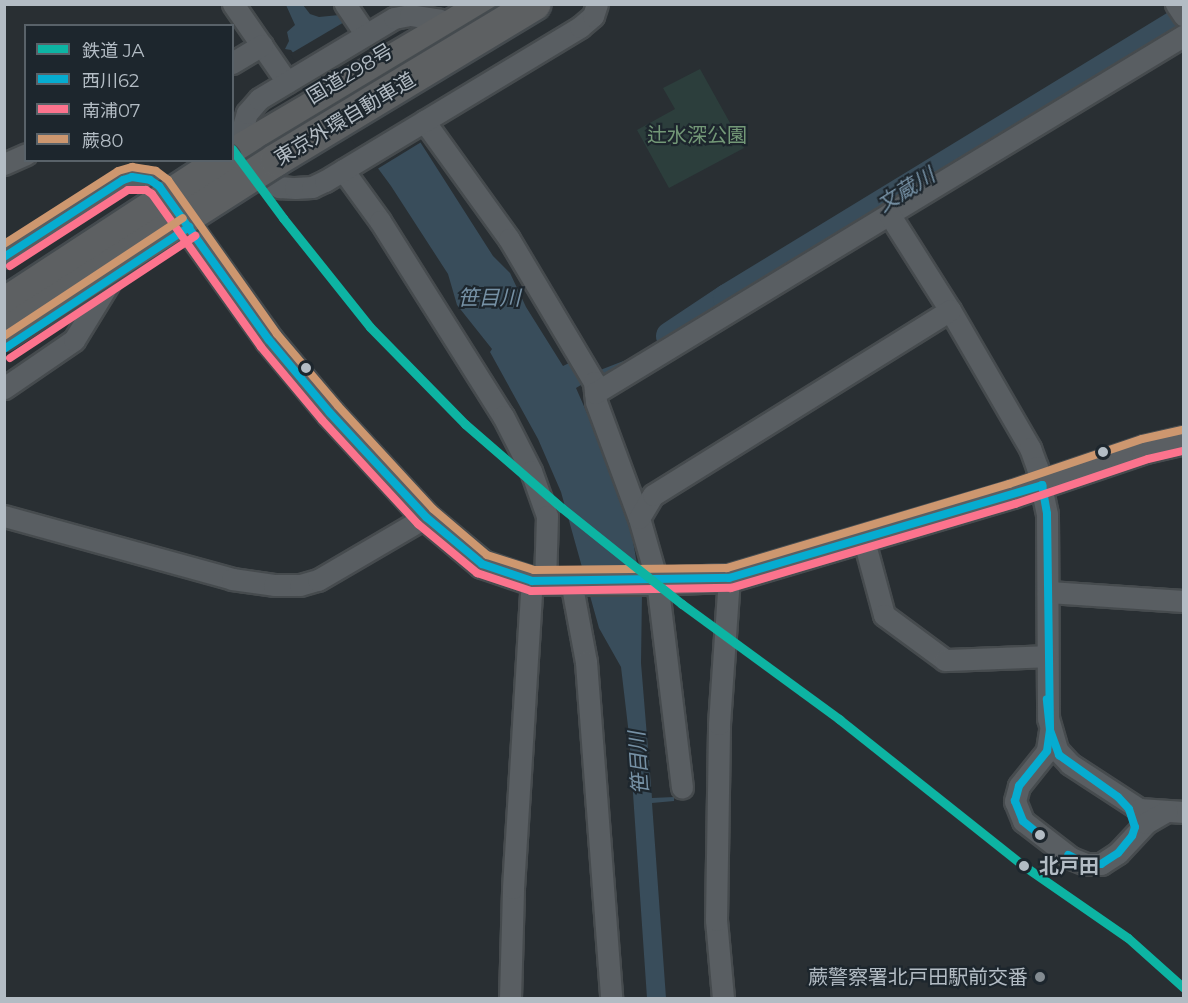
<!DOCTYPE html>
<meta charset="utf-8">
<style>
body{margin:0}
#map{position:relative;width:1188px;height:1003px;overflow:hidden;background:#292f33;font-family:Montserrat,"Noto Sans JP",sans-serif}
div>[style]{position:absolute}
.green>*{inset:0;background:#2c3e3c}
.water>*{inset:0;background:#394d5b}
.pier>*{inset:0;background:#292f33}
.stream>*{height:4.5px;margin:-2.25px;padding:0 2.25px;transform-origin:2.25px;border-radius:2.25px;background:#394d5b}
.river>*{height:28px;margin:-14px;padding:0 14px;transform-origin:14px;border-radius:14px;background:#394d5b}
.roads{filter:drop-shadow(2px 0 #464b4e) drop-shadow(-2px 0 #464b4e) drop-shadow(0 2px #464b4e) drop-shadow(0 -2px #464b4e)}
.minor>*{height:21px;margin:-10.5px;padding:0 10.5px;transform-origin:10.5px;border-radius:10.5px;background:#595e62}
.major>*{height:27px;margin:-13.5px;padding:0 13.5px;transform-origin:13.5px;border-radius:13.5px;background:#5b5f63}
.highway>*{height:32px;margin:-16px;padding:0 16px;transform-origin:16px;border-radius:16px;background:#5d6062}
.bridges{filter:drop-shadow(2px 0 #454b4f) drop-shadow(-2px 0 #454b4f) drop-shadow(0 2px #454b4f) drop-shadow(0 -2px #454b4f)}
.highway-bridge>*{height:32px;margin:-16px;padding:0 16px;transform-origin:16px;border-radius:16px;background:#5d6062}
.bus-1>*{height:8px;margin:-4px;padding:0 4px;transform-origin:4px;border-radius:4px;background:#06acd0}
.bus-2>*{height:8px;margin:-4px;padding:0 4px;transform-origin:4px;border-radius:4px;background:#fc738d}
.bus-3>*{height:8px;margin:-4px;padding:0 4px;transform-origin:4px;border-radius:4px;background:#cd976f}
.rail-1>*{height:9px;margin:-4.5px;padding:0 4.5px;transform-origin:4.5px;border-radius:4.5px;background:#0db4a3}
.dots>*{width:16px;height:16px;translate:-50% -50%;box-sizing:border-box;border:3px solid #1d262d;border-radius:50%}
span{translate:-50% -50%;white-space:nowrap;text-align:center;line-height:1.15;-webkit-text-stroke:4.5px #1d262d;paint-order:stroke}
.street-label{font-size:20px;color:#b3bcc4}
.park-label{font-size:20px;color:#739877}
.stop-label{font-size:20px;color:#b3bcc4;font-weight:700}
.left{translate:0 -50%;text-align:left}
.poi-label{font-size:20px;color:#b3bcc4}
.right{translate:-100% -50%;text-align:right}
.water-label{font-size:21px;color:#7691a5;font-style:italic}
.frame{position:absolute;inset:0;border:6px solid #b3bcc4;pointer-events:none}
.legend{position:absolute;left:24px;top:24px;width:210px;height:138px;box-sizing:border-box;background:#1d262d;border:2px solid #596269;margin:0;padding:8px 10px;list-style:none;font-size:18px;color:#b3bcc4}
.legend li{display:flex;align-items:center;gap:12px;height:30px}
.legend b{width:30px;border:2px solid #596269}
</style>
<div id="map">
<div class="green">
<div style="clip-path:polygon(700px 69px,744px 148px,669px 188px,637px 130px,675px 109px,663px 88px)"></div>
</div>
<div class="water">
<div style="clip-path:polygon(286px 5px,303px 5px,310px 14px,319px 17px,339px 15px,493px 256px,510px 273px,526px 307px,563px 366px,575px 360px,586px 382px,576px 388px,601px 445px,620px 495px,633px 541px,642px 593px,641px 663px,652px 798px,674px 797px,674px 801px,652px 803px,666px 998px,647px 998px,629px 735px,621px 667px,599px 628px,561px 492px,538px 439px,490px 352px,492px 349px,457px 305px,448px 274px,391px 186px,291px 50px,285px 49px,289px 41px,287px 32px,295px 25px)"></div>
</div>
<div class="pier">
<div style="clip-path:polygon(346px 21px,423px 141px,374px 171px,290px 54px)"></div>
</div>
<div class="stream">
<div style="left:595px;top:374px;width:36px;rotate:-21deg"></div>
</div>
<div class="river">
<div style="left:670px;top:336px;width:69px;rotate:-33.7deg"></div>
<div style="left:727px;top:298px;width:535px;rotate:-31.4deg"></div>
</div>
<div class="roads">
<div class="minor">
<div style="left:233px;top:4px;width:95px;rotate:55.3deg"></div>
<div style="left:345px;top:4px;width:37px;rotate:56deg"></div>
<div style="left:1176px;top:4px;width:14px;rotate:56deg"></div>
<div style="left:232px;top:63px;width:35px;rotate:-31deg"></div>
<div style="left:424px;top:121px;width:145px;rotate:54.2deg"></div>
<div style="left:509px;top:239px;width:166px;rotate:59.3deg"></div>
<div style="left:594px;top:382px;width:20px;rotate:84deg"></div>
<div style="left:596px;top:402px;width:124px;rotate:69.7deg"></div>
<div style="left:639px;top:518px;width:66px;rotate:74.1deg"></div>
<div style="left:657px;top:581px;width:208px;rotate:83.1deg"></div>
<div style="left:240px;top:137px;width:25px;rotate:-74deg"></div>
<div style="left:247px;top:113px;width:18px;rotate:-49deg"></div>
<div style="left:259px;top:99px;width:157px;rotate:-31deg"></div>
<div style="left:394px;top:18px;width:16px;rotate:-11deg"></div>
<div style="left:410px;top:15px;width:30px;rotate:9deg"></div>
<div style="left:4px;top:164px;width:24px;rotate:-24deg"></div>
<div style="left:343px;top:170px;width:63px;rotate:54deg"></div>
<div style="left:380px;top:221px;width:231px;rotate:57.8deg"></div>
<div style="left:503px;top:416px;width:62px;rotate:63deg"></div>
<div style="left:531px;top:471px;width:48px;rotate:70.4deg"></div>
<div style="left:547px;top:516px;width:66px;rotate:91.7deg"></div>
<div style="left:265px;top:180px;width:16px;rotate:27deg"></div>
<div style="left:279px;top:187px;width:16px;rotate:4deg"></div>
<div style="left:295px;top:188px;width:17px;rotate:-3deg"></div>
<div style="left:312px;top:187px;width:14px;rotate:-25deg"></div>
<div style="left:325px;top:181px;width:298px;rotate:-31.1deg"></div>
<div style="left:580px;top:27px;width:17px;rotate:-40deg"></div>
<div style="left:593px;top:16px;width:13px;rotate:-72deg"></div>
<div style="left:889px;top:214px;width:345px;rotate:-31.2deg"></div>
<div style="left:4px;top:257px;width:142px;rotate:-32.9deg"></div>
<div style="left:123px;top:180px;width:9px;rotate:-18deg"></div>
<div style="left:132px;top:177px;width:11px"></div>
<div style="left:143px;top:177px;width:18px;rotate:29deg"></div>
<div style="left:4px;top:388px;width:85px;rotate:-34.4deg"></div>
<div style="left:74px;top:340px;width:73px;rotate:-58.5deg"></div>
<div style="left:595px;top:393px;width:344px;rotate:-31.3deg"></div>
<div style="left:889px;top:214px;width:114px;rotate:57.6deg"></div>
<div style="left:950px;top:310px;width:160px;rotate:59.9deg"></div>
<div style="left:1030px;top:448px;width:20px;rotate:70deg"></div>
<div style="left:1037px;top:467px;width:48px;rotate:78deg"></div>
<div style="left:1047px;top:514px;width:204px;rotate:89.7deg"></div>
<div style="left:1048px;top:718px;width:33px;rotate:74deg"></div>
<div style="left:1057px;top:750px;width:19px;rotate:47deg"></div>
<div style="left:1070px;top:764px;width:82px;rotate:33.1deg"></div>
<div style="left:1139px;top:809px;width:45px;rotate:3.8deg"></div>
<div style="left:4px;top:516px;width:237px;rotate:15.4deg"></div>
<div style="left:232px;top:579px;width:42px;rotate:8.1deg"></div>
<div style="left:274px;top:585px;width:26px"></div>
<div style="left:300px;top:585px;width:19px;rotate:-16deg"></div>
<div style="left:318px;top:580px;width:125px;rotate:-30.3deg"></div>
<div style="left:639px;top:518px;width:27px;rotate:-59deg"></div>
<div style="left:653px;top:495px;width:350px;rotate:-31.9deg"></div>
<div style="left:863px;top:537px;width:81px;rotate:74.9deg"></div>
<div style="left:884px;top:615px;width:76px;rotate:36.4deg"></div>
<div style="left:945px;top:660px;width:102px;rotate:-2.2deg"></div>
<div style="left:571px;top:581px;width:82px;rotate:79.5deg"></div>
<div style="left:586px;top:662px;width:337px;rotate:85.7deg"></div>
<div style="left:1048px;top:592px;width:136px;rotate:3.8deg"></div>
<div style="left:1050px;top:731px;width:20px;rotate:99deg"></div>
<div style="left:1047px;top:751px;width:45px;rotate:128.7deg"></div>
<div style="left:1019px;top:786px;width:16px;rotate:105deg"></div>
<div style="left:1015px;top:801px;width:22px;rotate:68deg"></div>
<div style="left:1023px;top:821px;width:61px;rotate:37.6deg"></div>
<div style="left:1071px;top:858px;width:16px;rotate:22deg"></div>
<div style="left:1086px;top:864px;width:15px"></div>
<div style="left:1101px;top:864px;width:20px;rotate:-33deg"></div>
<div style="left:1118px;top:853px;width:41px;rotate:-47deg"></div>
<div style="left:1146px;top:823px;width:24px;rotate:-30deg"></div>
<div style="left:510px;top:998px;width:110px;rotate:-88.4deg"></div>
<div style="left:513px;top:888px;width:308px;rotate:-86.5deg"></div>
<div style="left:723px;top:998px;width:78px;rotate:-95.1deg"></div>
<div style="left:716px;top:920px;width:196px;rotate:-89.1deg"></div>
<div style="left:719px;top:724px;width:146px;rotate:-86.1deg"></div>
</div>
<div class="major">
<div style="left:170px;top:202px;width:170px;rotate:54.3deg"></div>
<div style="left:269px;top:340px;width:95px;rotate:50.1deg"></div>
<div style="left:330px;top:413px;width:142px;rotate:47.3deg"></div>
<div style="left:426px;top:517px;width:73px;rotate:40deg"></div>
<div style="left:482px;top:564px;width:53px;rotate:18.8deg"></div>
<div style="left:532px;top:581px;width:116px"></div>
<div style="left:648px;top:581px;width:81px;rotate:-2.1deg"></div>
<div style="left:729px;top:578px;width:295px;rotate:-16.5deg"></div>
<div style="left:1012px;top:494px;width:140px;rotate:-18.7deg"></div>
<div style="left:1145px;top:449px;width:40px;rotate:-13deg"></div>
</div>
<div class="highway">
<div style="left:232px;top:155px;width:297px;rotate:-30.5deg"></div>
</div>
</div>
<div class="bridges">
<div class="highway-bridge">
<div style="left:4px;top:304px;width:263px;rotate:-33.2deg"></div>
<div style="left:4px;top:334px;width:323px;rotate:-32.6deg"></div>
<div style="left:276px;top:160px;width:302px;rotate:-31.1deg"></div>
</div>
</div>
<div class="bus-1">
<div style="left:4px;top:257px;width:142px;rotate:-32.9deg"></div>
<div style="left:123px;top:180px;width:9px;rotate:-18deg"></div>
<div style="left:132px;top:177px;width:18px;rotate:9deg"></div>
<div style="left:150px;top:180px;width:11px;rotate:34deg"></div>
<div style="left:159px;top:186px;width:189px;rotate:54.5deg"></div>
<div style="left:269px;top:340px;width:95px;rotate:50.1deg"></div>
<div style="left:330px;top:413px;width:142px;rotate:47.3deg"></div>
<div style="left:426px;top:517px;width:73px;rotate:40deg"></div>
<div style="left:482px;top:564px;width:53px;rotate:18.8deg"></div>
<div style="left:532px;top:581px;width:197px;rotate:-0.9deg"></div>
<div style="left:729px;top:578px;width:327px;rotate:-16.5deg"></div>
<div style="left:4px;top:349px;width:222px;rotate:-33.4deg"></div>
<div style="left:1042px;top:485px;width:29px;rotate:80deg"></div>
<div style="left:1047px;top:514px;width:216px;rotate:89.2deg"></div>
<div style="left:1050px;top:730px;width:27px;rotate:70deg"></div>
<div style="left:1059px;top:755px;width:72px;rotate:35.4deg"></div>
<div style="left:1118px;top:797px;width:16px;rotate:47deg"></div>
<div style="left:1129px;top:809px;width:19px;rotate:72deg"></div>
<div style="left:1135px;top:827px;width:9px;rotate:108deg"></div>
<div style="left:1132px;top:836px;width:22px;rotate:129deg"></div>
<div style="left:1118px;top:853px;width:20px;rotate:147deg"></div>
<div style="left:1101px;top:864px;width:15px;rotate:180deg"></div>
<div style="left:1086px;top:864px;width:20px;rotate:-153deg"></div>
<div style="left:1040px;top:835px;width:22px;rotate:-141deg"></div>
<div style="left:1023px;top:821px;width:22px;rotate:-112deg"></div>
<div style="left:1015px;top:801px;width:16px;rotate:-75deg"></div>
<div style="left:1019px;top:786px;width:45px;rotate:-51.3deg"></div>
<div style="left:1047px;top:751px;width:21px;rotate:-82deg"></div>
<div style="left:1050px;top:730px;width:31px;rotate:-96deg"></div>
</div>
<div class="bus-2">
<div style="left:10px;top:266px;width:140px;rotate:-32.8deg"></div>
<div style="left:128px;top:190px;width:18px"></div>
<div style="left:146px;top:190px;width:7px;rotate:34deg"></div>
<div style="left:152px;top:194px;width:188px;rotate:54.5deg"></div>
<div style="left:261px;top:347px;width:95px;rotate:50.1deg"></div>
<div style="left:322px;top:420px;width:142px;rotate:47.3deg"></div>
<div style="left:418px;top:524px;width:77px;rotate:39.7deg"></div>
<div style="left:477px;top:573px;width:57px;rotate:18.4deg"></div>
<div style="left:531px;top:591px;width:200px;rotate:-0.9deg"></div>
<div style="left:731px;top:588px;width:296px;rotate:-16.5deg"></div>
<div style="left:1015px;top:504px;width:140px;rotate:-18.7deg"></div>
<div style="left:1148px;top:459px;width:37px;rotate:-13deg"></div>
<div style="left:10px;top:358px;width:222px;rotate:-33.4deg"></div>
</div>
<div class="bus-3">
<div style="left:4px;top:244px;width:135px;rotate:-32.6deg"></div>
<div style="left:118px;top:171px;width:15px;rotate:-16deg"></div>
<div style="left:132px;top:167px;width:24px;rotate:9deg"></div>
<div style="left:156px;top:171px;width:15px;rotate:37deg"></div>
<div style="left:168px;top:180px;width:189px;rotate:54.7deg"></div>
<div style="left:277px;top:334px;width:94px;rotate:49.7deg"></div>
<div style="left:338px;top:406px;width:140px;rotate:47.3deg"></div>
<div style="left:433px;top:509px;width:71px;rotate:40.4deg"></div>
<div style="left:487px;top:555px;width:49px;rotate:17.7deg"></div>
<div style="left:534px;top:570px;width:193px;rotate:-0.6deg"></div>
<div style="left:727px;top:568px;width:294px;rotate:-16.6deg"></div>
<div style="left:1009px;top:484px;width:140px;rotate:-18.7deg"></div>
<div style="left:1142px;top:439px;width:41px;rotate:-12.7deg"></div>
<div style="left:4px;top:336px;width:214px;rotate:-33.4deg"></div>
</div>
<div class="rail-1">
<div style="left:232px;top:149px;width:86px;rotate:53.5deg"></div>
<div style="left:283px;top:218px;width:139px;rotate:51.4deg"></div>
<div style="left:370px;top:327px;width:136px;rotate:45.6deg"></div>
<div style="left:465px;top:424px;width:128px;rotate:40.9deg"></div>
<div style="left:562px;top:508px;width:154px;rotate:38.7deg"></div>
<div style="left:682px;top:604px;width:195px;rotate:36.2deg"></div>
<div style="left:839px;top:719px;width:236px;rotate:38.5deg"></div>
<div style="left:1024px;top:866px;width:126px;rotate:34.7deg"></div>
<div style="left:1128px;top:938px;width:75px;rotate:41.8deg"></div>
</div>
<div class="dots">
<div style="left:306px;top:368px;background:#b3bcc4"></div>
<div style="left:1103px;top:452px;background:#b3bcc4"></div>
<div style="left:1040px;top:835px;background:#b3bcc4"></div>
<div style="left:1024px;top:866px;background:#b3bcc4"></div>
<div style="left:1040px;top:977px;background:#838b91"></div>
</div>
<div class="street-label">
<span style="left:350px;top:74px;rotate:-31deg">国道298号</span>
<span style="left:345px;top:119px;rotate:-31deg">東京外環自動車道</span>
</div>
<div class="park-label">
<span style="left:697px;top:135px">辻水深公園</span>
</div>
<div class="stop-label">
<span class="left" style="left:1039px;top:866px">北戸田</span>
</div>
<div class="poi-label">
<span class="right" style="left:1028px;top:977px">蕨警察署北戸田駅前交番</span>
</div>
<div class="water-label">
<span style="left:906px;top:190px;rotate:-32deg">文蔵川</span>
<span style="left:489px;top:298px">笹目川</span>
<span style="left:639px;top:763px;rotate:-94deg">笹目川</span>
</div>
<div class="frame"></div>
<ul class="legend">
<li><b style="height:8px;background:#0db4a3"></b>鉄道 JA</li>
<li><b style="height:8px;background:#06acd0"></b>西川62</li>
<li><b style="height:8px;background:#fc738d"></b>南浦07</li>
<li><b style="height:8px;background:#cd976f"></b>蕨80</li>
</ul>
</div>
